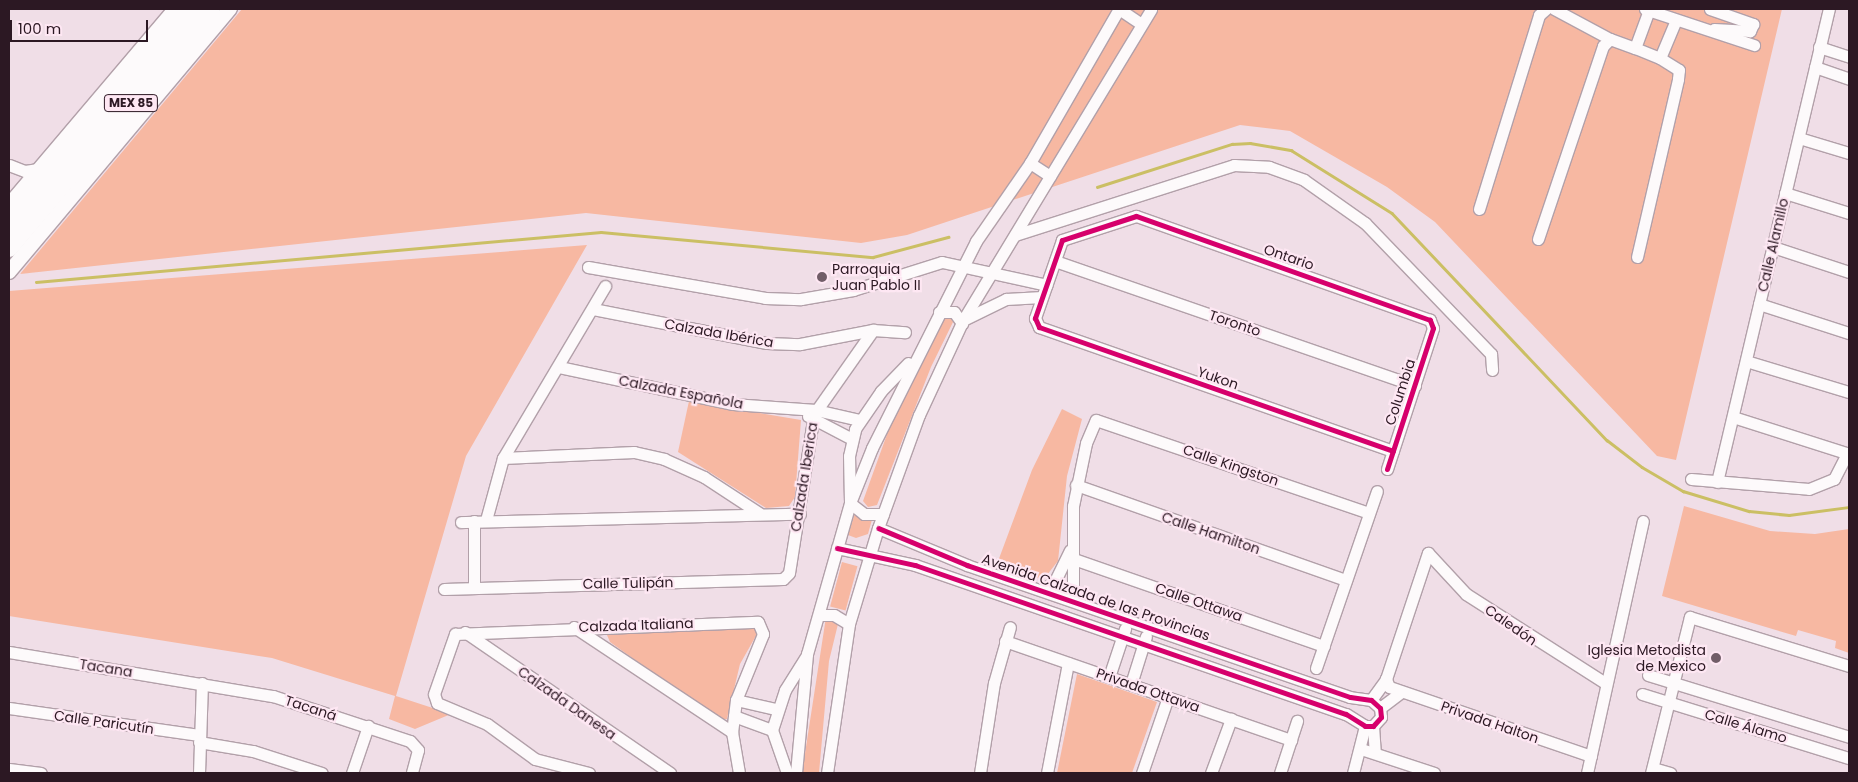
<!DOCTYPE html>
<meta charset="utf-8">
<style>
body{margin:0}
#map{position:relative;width:1858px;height:782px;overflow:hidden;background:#f0dee7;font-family:Poppins,sans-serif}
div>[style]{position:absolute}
.green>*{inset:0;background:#f7b8a2;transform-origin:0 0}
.stream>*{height:2.5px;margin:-1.25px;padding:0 1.25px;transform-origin:1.25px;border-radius:1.25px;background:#cbbf64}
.roads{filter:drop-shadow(1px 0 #b2a0a9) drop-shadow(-1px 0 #b2a0a9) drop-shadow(0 1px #b2a0a9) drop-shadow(0 -1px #b2a0a9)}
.minor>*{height:11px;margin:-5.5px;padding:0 5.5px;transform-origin:5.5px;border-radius:5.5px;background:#fdfafb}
.tertiary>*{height:14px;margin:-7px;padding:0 7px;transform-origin:7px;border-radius:7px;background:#fdfafb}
.trunk>*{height:18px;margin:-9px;padding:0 9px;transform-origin:9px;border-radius:9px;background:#fdfafb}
.cycleway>*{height:5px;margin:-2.5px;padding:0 2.5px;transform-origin:2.5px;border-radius:2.5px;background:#d6006c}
.dots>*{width:14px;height:14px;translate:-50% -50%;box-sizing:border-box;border:2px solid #fee7f3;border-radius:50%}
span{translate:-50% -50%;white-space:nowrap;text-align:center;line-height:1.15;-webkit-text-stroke:4.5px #fee7f3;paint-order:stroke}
.shield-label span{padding:1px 4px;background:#fee7f3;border:1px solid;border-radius:4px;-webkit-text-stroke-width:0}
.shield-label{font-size:12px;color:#2c1823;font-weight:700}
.street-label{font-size:14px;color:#2c1823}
.poi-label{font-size:14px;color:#2c1823}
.left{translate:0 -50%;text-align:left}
.right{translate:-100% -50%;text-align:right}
.frame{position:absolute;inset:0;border:10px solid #2c1823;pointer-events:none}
.scale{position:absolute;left:10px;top:20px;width:138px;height:22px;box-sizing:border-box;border:2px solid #2c1823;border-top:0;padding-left:6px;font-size:15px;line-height:18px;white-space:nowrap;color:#2c1823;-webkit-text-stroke:4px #fee7f3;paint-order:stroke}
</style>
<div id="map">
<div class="green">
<div style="clip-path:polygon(242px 9px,1782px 9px,1676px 460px,1657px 456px,1435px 222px,1387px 187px,1290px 131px,1240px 125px,907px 235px,861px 243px,586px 213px,20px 274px)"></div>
<div style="clip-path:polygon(587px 245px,466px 456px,396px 696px,451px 714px,415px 729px,389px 719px,395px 696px,272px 658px,9px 616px,9px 291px)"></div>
<div style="clip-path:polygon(951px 314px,954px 320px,931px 367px,877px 505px,868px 507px,863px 501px,899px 401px,941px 318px)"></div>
<div style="clip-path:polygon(689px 401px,801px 420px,795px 497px,789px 506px,766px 508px,678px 452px)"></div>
<div style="clip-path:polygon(1062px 409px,1082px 419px,1067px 476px,1058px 561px,1043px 580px,997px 564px,1032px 470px)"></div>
<div style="clip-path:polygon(1684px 506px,1770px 531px,1815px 534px,1849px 529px,1849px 653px,1835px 648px,1836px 641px,1798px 630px,1796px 636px,1662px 596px)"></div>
<div style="clip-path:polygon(856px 510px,873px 516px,868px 534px,856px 538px,848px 535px)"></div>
<div style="left:842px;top:562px;width:16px;height:46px;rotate:15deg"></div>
<div style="clip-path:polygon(826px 617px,838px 624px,829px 661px,819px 773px,802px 773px)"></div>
<div style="clip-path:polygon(752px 624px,757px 634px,740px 664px,727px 719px,719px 720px,610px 642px,607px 635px,610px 631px)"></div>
<div style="clip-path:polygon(1077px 674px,1157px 702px,1132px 773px,1057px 773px)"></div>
</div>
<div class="stream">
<div style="left:1097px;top:187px;width:142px;rotate:-17.7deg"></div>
<div style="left:1232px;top:144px;width:18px;rotate:-3deg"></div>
<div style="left:1250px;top:143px;width:42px;rotate:9.7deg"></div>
<div style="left:1291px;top:150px;width:119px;rotate:32deg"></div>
<div style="left:1392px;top:213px;width:313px;rotate:46.6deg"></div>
<div style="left:1607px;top:440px;width:44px;rotate:37.6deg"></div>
<div style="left:1642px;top:467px;width:48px;rotate:30.3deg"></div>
<div style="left:1683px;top:491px;width:69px;rotate:16.9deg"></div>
<div style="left:1749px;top:511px;width:40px;rotate:5.7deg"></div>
<div style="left:1789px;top:515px;width:61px;rotate:-7.6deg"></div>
<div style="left:36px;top:282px;width:567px;rotate:-5.06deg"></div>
<div style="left:601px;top:232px;width:273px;rotate:5.3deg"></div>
<div style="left:873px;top:257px;width:78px;rotate:-14.9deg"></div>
</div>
<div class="roads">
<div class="minor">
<div style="left:1119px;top:9px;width:27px;rotate:34deg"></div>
<div style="left:1554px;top:9px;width:64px;rotate:28.2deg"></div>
<div style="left:1645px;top:9px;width:115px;rotate:18.3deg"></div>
<div style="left:1710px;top:9px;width:46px;rotate:19.2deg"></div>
<div style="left:1753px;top:24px;width:8px;rotate:113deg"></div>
<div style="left:1750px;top:31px;width:36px;rotate:-177deg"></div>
<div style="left:1819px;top:47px;width:32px;rotate:18deg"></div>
<div style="left:1635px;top:48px;width:27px;rotate:22deg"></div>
<div style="left:1815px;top:67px;width:36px;rotate:19deg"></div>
<div style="left:1799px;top:138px;width:52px;rotate:16.7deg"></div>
<div style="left:1030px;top:163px;width:24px;rotate:33deg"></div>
<div style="left:9px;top:165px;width:17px;rotate:21deg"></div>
<div style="left:25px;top:171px;width:18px;rotate:-9deg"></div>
<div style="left:1785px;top:193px;width:67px;rotate:17.4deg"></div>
<div style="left:1479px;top:209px;width:203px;rotate:-72.8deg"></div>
<div style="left:1539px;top:15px;width:9px;rotate:-41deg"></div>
<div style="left:1015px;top:235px;width:230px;rotate:-17.7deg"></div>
<div style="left:1234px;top:165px;width:35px;rotate:3deg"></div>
<div style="left:1269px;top:167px;width:37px;rotate:20deg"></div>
<div style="left:1304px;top:180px;width:75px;rotate:35.2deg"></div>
<div style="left:1365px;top:223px;width:182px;rotate:46.1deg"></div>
<div style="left:1491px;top:354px;width:16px;rotate:86deg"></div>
<div style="left:1538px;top:239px;width:204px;rotate:-71.4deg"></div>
<div style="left:1603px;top:46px;width:10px;rotate:-45deg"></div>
<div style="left:1610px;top:39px;width:27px;rotate:20deg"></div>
<div style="left:1635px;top:48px;width:40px;rotate:-69.8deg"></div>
<div style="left:1773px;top:247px;width:80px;rotate:18.2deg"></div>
<div style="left:1637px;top:257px;width:183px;rotate:-77deg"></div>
<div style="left:1678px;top:79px;width:9px;rotate:-84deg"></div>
<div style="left:1679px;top:70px;width:22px;rotate:-148deg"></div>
<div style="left:1660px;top:58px;width:41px;rotate:-67.2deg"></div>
<div style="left:1055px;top:261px;width:381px;rotate:19.1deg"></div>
<div style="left:588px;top:267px;width:180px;rotate:9.9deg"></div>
<div style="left:765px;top:298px;width:36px;rotate:2deg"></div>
<div style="left:801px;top:299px;width:53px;rotate:-9.8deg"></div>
<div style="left:853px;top:290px;width:93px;rotate:-17.5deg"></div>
<div style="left:942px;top:262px;width:107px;rotate:12.4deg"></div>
<div style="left:1759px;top:304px;width:95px;rotate:17.9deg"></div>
<div style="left:593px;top:309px;width:177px;rotate:11.1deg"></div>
<div style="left:767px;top:343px;width:33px;rotate:2deg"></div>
<div style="left:800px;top:344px;width:74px;rotate:-10.9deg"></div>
<div style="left:873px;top:330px;width:32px;rotate:4deg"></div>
<div style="left:939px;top:312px;width:15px"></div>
<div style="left:954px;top:312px;width:14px;rotate:54deg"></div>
<div style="left:965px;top:319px;width:46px;rotate:-26deg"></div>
<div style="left:1006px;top:299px;width:36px;rotate:-3deg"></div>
<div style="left:1746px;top:361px;width:108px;rotate:16.8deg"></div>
<div style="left:559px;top:367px;width:178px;rotate:12deg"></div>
<div style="left:733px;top:404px;width:83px;rotate:4.1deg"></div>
<div style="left:816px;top:410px;width:44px;rotate:13.1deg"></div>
<div style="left:808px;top:416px;width:50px;rotate:27.6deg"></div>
<div style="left:1733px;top:417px;width:122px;rotate:17.7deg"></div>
<div style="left:503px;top:458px;width:131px;rotate:-2.6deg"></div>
<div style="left:634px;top:452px;width:31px;rotate:13deg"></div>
<div style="left:664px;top:459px;width:44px;rotate:24.2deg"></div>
<div style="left:704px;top:477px;width:66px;rotate:33.2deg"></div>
<div style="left:1387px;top:469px;width:148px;rotate:-71.9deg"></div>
<div style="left:1433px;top:328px;width:9px;rotate:-111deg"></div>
<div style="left:1430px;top:320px;width:312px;rotate:-160.5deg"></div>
<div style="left:1136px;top:216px;width:78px;rotate:162deg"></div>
<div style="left:1062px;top:240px;width:83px;rotate:109.1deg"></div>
<div style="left:1035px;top:318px;width:10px;rotate:66deg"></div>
<div style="left:1039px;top:327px;width:375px;rotate:19.3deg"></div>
<div style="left:1691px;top:479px;width:118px;rotate:4.8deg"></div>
<div style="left:1809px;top:489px;width:27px;rotate:-22deg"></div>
<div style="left:1834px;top:479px;width:29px;rotate:-63deg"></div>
<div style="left:1717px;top:482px;width:486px;rotate:-76.7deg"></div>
<div style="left:1076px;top:485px;width:286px;rotate:19.4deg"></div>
<div style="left:850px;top:502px;width:46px;rotate:-91.2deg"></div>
<div style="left:849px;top:456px;width:28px;rotate:-77deg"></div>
<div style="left:855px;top:429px;width:46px;rotate:-55.6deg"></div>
<div style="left:881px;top:391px;width:39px;rotate:-46deg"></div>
<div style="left:850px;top:503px;width:18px;rotate:38deg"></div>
<div style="left:864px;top:514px;width:19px"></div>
<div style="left:486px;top:520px;width:64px;rotate:-74.7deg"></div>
<div style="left:503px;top:458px;width:200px;rotate:-59.3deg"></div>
<div style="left:474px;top:521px;width:66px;rotate:90deg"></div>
<div style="left:461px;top:522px;width:339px;rotate:-1.4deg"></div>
<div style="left:837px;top:548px;width:80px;rotate:12.3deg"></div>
<div style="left:915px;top:565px;width:456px;rotate:19.1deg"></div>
<div style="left:1346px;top:714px;width:22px;rotate:32deg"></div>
<div style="left:1365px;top:726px;width:8px"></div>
<div style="left:1373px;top:726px;width:12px;rotate:-48deg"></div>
<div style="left:1381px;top:717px;width:9px;rotate:-96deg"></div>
<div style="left:1380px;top:708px;width:12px;rotate:-138deg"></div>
<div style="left:1371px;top:700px;width:21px;rotate:-172deg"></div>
<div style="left:1350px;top:697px;width:405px;rotate:-161deg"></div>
<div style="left:967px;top:565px;width:96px;rotate:-157.4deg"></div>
<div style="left:1068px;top:557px;width:271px;rotate:19.2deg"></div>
<div style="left:444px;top:589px;width:339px;rotate:-1.7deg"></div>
<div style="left:783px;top:579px;width:8px;rotate:-45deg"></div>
<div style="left:789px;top:573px;width:161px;rotate:-81.1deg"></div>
<div style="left:814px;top:414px;width:103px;rotate:-54.9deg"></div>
<div style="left:1043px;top:590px;width:15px;rotate:-37deg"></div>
<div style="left:1055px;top:581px;width:34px;rotate:-64deg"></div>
<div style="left:1073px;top:601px;width:95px;rotate:-90deg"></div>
<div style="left:1073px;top:506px;width:64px;rotate:-78.3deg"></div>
<div style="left:1086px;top:443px;width:25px;rotate:-67deg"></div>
<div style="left:1096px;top:420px;width:288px;rotate:18.8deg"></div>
<div style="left:819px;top:615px;width:15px"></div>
<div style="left:834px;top:615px;width:17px;rotate:31deg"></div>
<div style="left:574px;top:627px;width:190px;rotate:33.6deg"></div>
<div style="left:465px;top:632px;width:249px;rotate:34.5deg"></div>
<div style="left:1005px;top:641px;width:303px;rotate:19.1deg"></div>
<div style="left:9px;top:652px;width:268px;rotate:9.5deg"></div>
<div style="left:273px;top:696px;width:144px;rotate:18.2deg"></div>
<div style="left:410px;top:741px;width:12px;rotate:48deg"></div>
<div style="left:418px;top:750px;width:24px;rotate:105deg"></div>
<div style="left:1316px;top:668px;width:187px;rotate:-71deg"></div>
<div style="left:1648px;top:675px;width:210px;rotate:17.1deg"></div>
<div style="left:1109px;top:677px;width:51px;rotate:-71.6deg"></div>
<div style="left:1131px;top:684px;width:50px;rotate:-72.6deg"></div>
<div style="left:1642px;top:694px;width:217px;rotate:17.2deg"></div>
<div style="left:736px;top:700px;width:41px;rotate:12.7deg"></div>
<div style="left:1371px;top:700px;width:26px;rotate:-54deg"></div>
<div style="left:9px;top:708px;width:192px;rotate:8.1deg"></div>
<div style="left:1380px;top:708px;width:26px;rotate:-37deg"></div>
<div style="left:734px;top:716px;width:40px;rotate:20.2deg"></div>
<div style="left:1373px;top:726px;width:27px;rotate:86deg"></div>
<div style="left:199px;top:742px;width:55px;rotate:9.5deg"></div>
<div style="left:253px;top:751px;width:72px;rotate:17.7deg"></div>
<div style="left:1361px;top:749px;width:77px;rotate:18.2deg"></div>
<div style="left:1591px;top:756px;width:213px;rotate:-161.1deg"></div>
<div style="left:1389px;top:687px;width:9px;rotate:-111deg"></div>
<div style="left:1386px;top:679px;width:133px;rotate:-71.6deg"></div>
<div style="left:1428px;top:553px;width:56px;rotate:47.2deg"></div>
<div style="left:1466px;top:594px;width:165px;rotate:32.6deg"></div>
<div style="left:1653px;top:768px;width:18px;rotate:16deg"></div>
<div style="left:9px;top:769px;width:32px;rotate:7deg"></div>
<div style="left:199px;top:773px;width:90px;rotate:-88.1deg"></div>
<div style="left:352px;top:773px;width:50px;rotate:-71.2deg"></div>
<div style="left:589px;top:773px;width:56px;rotate:-165.5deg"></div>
<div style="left:535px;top:759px;width:59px;rotate:-143.9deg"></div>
<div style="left:487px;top:724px;width:54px;rotate:-157.2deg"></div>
<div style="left:437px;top:703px;width:9px;rotate:-108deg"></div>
<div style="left:434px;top:694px;width:64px;rotate:-70.7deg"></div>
<div style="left:455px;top:634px;width:303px;rotate:-2.3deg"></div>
<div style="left:758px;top:622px;width:13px;rotate:67deg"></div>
<div style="left:763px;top:634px;width:71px;rotate:112.2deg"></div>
<div style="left:736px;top:700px;width:32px;rotate:97deg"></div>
<div style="left:732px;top:732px;width:42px;rotate:80.3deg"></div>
<div style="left:787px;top:773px;width:46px;rotate:-109.2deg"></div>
<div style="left:772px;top:730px;width:42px;rotate:-72deg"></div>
<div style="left:785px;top:690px;width:40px;rotate:-58deg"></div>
<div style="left:796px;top:773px;width:120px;rotate:-84.7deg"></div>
<div style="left:807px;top:654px;width:157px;rotate:-74.1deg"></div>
<div style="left:850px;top:503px;width:59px;rotate:-68.2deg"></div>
<div style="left:872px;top:448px;width:232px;rotate:-63.3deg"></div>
<div style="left:976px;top:241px;width:95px;rotate:-55.3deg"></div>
<div style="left:1030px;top:163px;width:178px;rotate:-60deg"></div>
<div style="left:827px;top:773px;width:151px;rotate:-81.6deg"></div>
<div style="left:849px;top:624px;width:100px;rotate:-73.2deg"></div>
<div style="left:878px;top:528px;width:120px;rotate:-70.1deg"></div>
<div style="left:919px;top:415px;width:105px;rotate:-65.1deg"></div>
<div style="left:963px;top:320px;width:363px;rotate:-58.8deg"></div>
<div style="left:980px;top:773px;width:91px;rotate:-81.2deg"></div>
<div style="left:994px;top:683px;width:58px;rotate:-74.1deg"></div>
<div style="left:1047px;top:773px;width:112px;rotate:-79.2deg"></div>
<div style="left:1142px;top:773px;width:80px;rotate:-71.1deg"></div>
<div style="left:1211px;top:773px;width:58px;rotate:-69.7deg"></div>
<div style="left:1280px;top:773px;width:55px;rotate:-71.9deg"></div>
<div style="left:1353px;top:773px;width:49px;rotate:-75.7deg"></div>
<div style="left:1587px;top:773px;width:258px;rotate:-77.5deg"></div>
<div style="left:1651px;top:773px;width:161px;rotate:-76deg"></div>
<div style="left:1690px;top:617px;width:166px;rotate:17.1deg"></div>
</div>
<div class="tertiary">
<div style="left:9px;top:205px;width:257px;rotate:-49.7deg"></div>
<div style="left:9px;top:272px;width:344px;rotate:-50deg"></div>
</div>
<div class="trunk">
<div style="left:9px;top:225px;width:282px;rotate:-50deg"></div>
<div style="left:9px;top:248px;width:313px;rotate:-49.8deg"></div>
</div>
</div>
<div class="cycleway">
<div style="left:1387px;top:469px;width:148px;rotate:-71.9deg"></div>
<div style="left:1433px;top:328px;width:9px;rotate:-111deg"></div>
<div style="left:1430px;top:320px;width:312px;rotate:-160.5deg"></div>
<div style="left:1136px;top:216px;width:78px;rotate:162deg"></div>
<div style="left:1062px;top:240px;width:83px;rotate:109.1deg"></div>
<div style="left:1035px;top:318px;width:10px;rotate:66deg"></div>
<div style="left:1039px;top:327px;width:375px;rotate:19.3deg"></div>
<div style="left:837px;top:548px;width:80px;rotate:12.3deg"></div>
<div style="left:915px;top:565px;width:456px;rotate:19.1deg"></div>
<div style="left:1346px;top:714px;width:22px;rotate:32deg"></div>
<div style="left:1365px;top:726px;width:8px"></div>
<div style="left:1373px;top:726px;width:12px;rotate:-48deg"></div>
<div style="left:1381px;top:717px;width:9px;rotate:-96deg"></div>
<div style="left:1380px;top:708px;width:12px;rotate:-138deg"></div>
<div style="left:1371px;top:700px;width:21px;rotate:-172deg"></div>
<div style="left:1350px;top:697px;width:405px;rotate:-161deg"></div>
<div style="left:967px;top:565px;width:96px;rotate:-157.4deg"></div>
</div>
<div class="dots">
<div style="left:822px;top:277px;background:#715d68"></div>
<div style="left:1716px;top:658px;background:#715d68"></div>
</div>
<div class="shield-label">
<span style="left:131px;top:103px">MEX 85</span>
</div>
<div class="street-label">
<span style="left:1773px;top:245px;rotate:-77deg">Calle Alamillo</span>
<span style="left:1289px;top:257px;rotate:19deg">Ontario</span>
<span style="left:1235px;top:323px;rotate:19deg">Toronto</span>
<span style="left:719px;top:333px;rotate:10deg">Calzada Ibérica</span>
<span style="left:1218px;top:378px;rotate:19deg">Yukon</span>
<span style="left:681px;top:392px;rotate:11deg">Calzada Española</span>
<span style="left:1400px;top:392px;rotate:-72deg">Columbia</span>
<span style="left:1231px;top:465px;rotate:19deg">Calle Kingston</span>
<span style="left:804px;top:477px;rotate:-81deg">Calzada Iberica</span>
<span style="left:1211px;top:533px;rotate:19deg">Calle Hamilton</span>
<span style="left:628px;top:583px;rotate:-1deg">Calle Tulipán</span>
<span style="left:1096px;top:597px;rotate:19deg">Avenida Calzada de las Provincias</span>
<span style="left:1199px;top:602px;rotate:19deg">Calle Ottawa</span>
<span style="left:636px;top:625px;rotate:-2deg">Calzada Italiana</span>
<span style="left:1511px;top:625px;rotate:35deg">Caledón</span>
<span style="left:106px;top:668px;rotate:9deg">Tacana</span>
<span style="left:1148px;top:690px;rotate:19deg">Privada Ottawa</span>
<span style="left:567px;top:703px;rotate:35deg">Calzada Danesa</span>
<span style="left:311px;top:708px;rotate:18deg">Tacaná</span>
<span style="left:104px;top:722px;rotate:8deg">Calle Paricutín</span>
<span style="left:1490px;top:722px;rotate:19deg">Privada Halton</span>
<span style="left:1746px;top:726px;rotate:17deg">Calle Álamo</span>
</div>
<div class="poi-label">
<span class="left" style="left:832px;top:277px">Parroquia<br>Juan Pablo II</span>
<span class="right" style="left:1706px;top:658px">Iglesia Metodista<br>de Mexico</span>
</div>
<div class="frame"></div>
<div class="scale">100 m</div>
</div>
